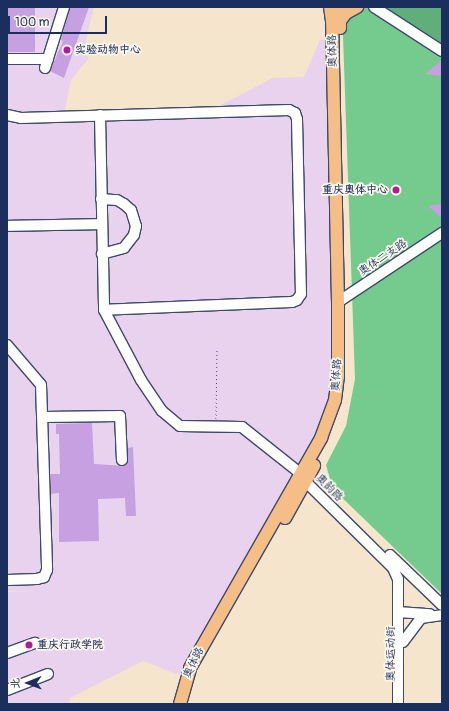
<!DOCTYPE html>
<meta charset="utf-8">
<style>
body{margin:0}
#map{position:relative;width:449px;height:711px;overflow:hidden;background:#f5e5cc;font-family:Pangolin,"LXGW WenKai TC",sans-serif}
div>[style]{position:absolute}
.built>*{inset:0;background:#e9d2ed}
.green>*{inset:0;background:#75ca8e}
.forest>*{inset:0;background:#60ae79}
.building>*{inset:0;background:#c7a0e1;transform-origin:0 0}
.path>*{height:1px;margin-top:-0.5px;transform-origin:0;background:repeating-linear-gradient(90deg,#3c4a6e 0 1px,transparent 0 4px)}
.roads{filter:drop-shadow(1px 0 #3c4a6e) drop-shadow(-1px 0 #3c4a6e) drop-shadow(0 1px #3c4a6e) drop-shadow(0 -1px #3c4a6e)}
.minor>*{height:10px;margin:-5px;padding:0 5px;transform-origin:5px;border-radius:5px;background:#fff}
.major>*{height:12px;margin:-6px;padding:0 6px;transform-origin:6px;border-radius:6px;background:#f6be87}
.dots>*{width:11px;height:11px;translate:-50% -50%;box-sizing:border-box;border:2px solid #fbf7ec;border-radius:50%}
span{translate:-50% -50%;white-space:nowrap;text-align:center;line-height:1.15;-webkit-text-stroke:3.5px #fbf7ec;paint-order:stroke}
.poi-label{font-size:11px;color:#1b2f5e;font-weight:700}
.left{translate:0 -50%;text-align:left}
.right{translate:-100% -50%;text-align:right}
.street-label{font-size:11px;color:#1b2f5e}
.frame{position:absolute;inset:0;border:8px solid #1b2f5e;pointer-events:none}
.north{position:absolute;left:8px;top:663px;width:40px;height:40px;-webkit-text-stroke:3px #fbf7ec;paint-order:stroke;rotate:269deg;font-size:11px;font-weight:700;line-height:16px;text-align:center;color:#1b2f5e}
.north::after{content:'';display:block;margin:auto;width:14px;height:18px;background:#1b2f5e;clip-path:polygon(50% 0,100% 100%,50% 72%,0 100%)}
.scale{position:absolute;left:8px;top:16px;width:99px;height:18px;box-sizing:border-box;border:2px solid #1b2f5e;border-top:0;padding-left:5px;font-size:12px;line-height:14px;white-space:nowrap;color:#1b2f5e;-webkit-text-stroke:3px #fbf7ec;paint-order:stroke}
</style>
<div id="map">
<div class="built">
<div style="clip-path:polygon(7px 7px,94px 7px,83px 52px,89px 58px,71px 80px,64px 114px,213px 109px,273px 78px,304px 77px,320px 40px,328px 39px,335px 350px,330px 399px,324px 419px,290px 487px,179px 675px,143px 661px,70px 698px,69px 704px,7px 704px,7px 592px,33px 591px,7px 591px)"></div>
</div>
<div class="green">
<div style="clip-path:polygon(342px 7px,442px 7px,442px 594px,333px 489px,326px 465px,346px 426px,355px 379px)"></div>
</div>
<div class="forest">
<div style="clip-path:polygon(383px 7px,442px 7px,442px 43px)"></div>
</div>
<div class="building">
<div style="left:7px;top:7px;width:28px;height:45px"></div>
<div style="clip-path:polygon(70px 7px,89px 7px,64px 78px,50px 71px,63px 41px,61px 40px)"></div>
<div style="clip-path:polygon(442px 60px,442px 76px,425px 74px)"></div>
<div style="clip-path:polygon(442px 204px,442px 218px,428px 206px)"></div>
<div style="clip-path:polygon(92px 423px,94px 464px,125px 466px,128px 460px,128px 448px,133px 447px,136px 516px,126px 516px,125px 498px,98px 499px,99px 541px,59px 542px,59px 493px,51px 494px,50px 474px,60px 474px,59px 434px,56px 434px,56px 424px)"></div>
</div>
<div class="path">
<div style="left:216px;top:419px;width:69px;rotate:-89.2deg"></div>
</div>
<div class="roads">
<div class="minor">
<div style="left:374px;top:7px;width:81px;rotate:32.9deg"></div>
<div style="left:7px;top:59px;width:41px"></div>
<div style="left:45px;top:68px;width:64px;rotate:-72.7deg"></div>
<div style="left:7px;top:115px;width:14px;rotate:12deg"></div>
<div style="left:21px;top:118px;width:268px;rotate:-1.7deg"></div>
<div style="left:289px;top:110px;width:7px;rotate:27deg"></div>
<div style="left:295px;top:113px;width:6px;rotate:72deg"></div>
<div style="left:297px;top:119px;width:175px;rotate:88.7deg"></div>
<div style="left:301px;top:294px;width:7px;rotate:124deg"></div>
<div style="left:297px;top:300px;width:5px;rotate:158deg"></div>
<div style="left:292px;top:302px;width:188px;rotate:177.6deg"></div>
<div style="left:100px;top:115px;width:195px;rotate:88.8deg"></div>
<div style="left:104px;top:310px;width:79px;rotate:62.1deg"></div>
<div style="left:141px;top:380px;width:37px;rotate:56deg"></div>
<div style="left:162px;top:411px;width:23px;rotate:40deg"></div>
<div style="left:180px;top:426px;width:62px;rotate:0.9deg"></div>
<div style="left:242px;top:427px;width:75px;rotate:38.5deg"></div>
<div style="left:301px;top:474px;width:9px;rotate:58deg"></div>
<div style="left:306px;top:482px;width:122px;rotate:44.7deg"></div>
<div style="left:393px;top:568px;width:12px;rotate:66deg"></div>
<div style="left:398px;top:579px;width:125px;rotate:90deg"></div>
<div style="left:101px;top:199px;width:16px;rotate:4deg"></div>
<div style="left:117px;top:200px;width:8px;rotate:30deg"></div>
<div style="left:124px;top:204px;width:9px;rotate:41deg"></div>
<div style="left:131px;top:210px;width:17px;rotate:73deg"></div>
<div style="left:136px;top:226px;width:9px;rotate:103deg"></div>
<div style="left:134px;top:235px;width:16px;rotate:128deg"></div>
<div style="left:124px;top:248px;width:23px;rotate:165deg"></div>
<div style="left:7px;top:226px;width:94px;rotate:-1.2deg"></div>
<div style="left:338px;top:302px;width:125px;rotate:-33.6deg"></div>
<div style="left:7px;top:345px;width:52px;rotate:49.6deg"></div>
<div style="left:41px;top:385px;width:185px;rotate:88.1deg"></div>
<div style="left:47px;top:570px;width:8px;rotate:113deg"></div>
<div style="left:44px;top:577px;width:7px;rotate:164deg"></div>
<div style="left:37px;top:579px;width:30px;rotate:178deg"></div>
<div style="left:43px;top:417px;width:77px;rotate:-0.7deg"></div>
<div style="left:120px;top:416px;width:44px;rotate:87.4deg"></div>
<div style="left:390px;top:555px;width:72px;rotate:43.9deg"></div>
<div style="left:398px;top:612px;width:32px;rotate:4deg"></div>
<div style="left:403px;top:642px;width:30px;rotate:-53deg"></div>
<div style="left:421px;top:618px;width:21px;rotate:-8deg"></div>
<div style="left:7px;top:653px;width:30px;rotate:-20deg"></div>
<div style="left:7px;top:690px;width:44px;rotate:-21.3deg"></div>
</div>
<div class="major">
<div style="left:339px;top:7px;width:21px;rotate:87deg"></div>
<div style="left:340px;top:21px;width:10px;rotate:-53deg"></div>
<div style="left:346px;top:13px;width:13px;rotate:-29deg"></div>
<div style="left:285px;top:518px;width:60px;rotate:-60.9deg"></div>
<div style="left:180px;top:704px;width:37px;rotate:-74deg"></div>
<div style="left:190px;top:668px;width:265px;rotate:-60.3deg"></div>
<div style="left:321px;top:438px;width:40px;rotate:-69.8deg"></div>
<div style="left:335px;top:400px;width:23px;rotate:-83deg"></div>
<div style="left:338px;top:377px;width:75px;rotate:-90deg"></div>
<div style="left:338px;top:302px;width:281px;rotate:-91.2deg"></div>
<div style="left:332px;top:21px;width:14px;rotate:-98deg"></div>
</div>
</div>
<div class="dots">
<div style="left:67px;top:50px;background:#b5179e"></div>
<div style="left:396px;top:190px;background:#b5179e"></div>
<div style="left:29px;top:645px;background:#b5179e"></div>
</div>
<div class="poi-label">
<span class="left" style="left:75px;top:50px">实验动物中心</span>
<span class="right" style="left:388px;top:190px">重庆奥体中心</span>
<span class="left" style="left:37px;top:645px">重庆行政学院</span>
</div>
<div class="street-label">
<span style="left:333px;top:51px;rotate:-91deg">奥体路</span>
<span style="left:383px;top:258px;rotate:-34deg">奥体二支路</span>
<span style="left:337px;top:375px;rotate:-86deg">奥体路</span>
<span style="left:329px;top:488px;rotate:45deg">奥韵路</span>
<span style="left:391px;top:654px;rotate:-90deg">奥体运动街</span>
<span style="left:194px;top:663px;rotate:-64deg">奥体路</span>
</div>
<div class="frame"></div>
<div class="north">北</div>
<div class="scale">100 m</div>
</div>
